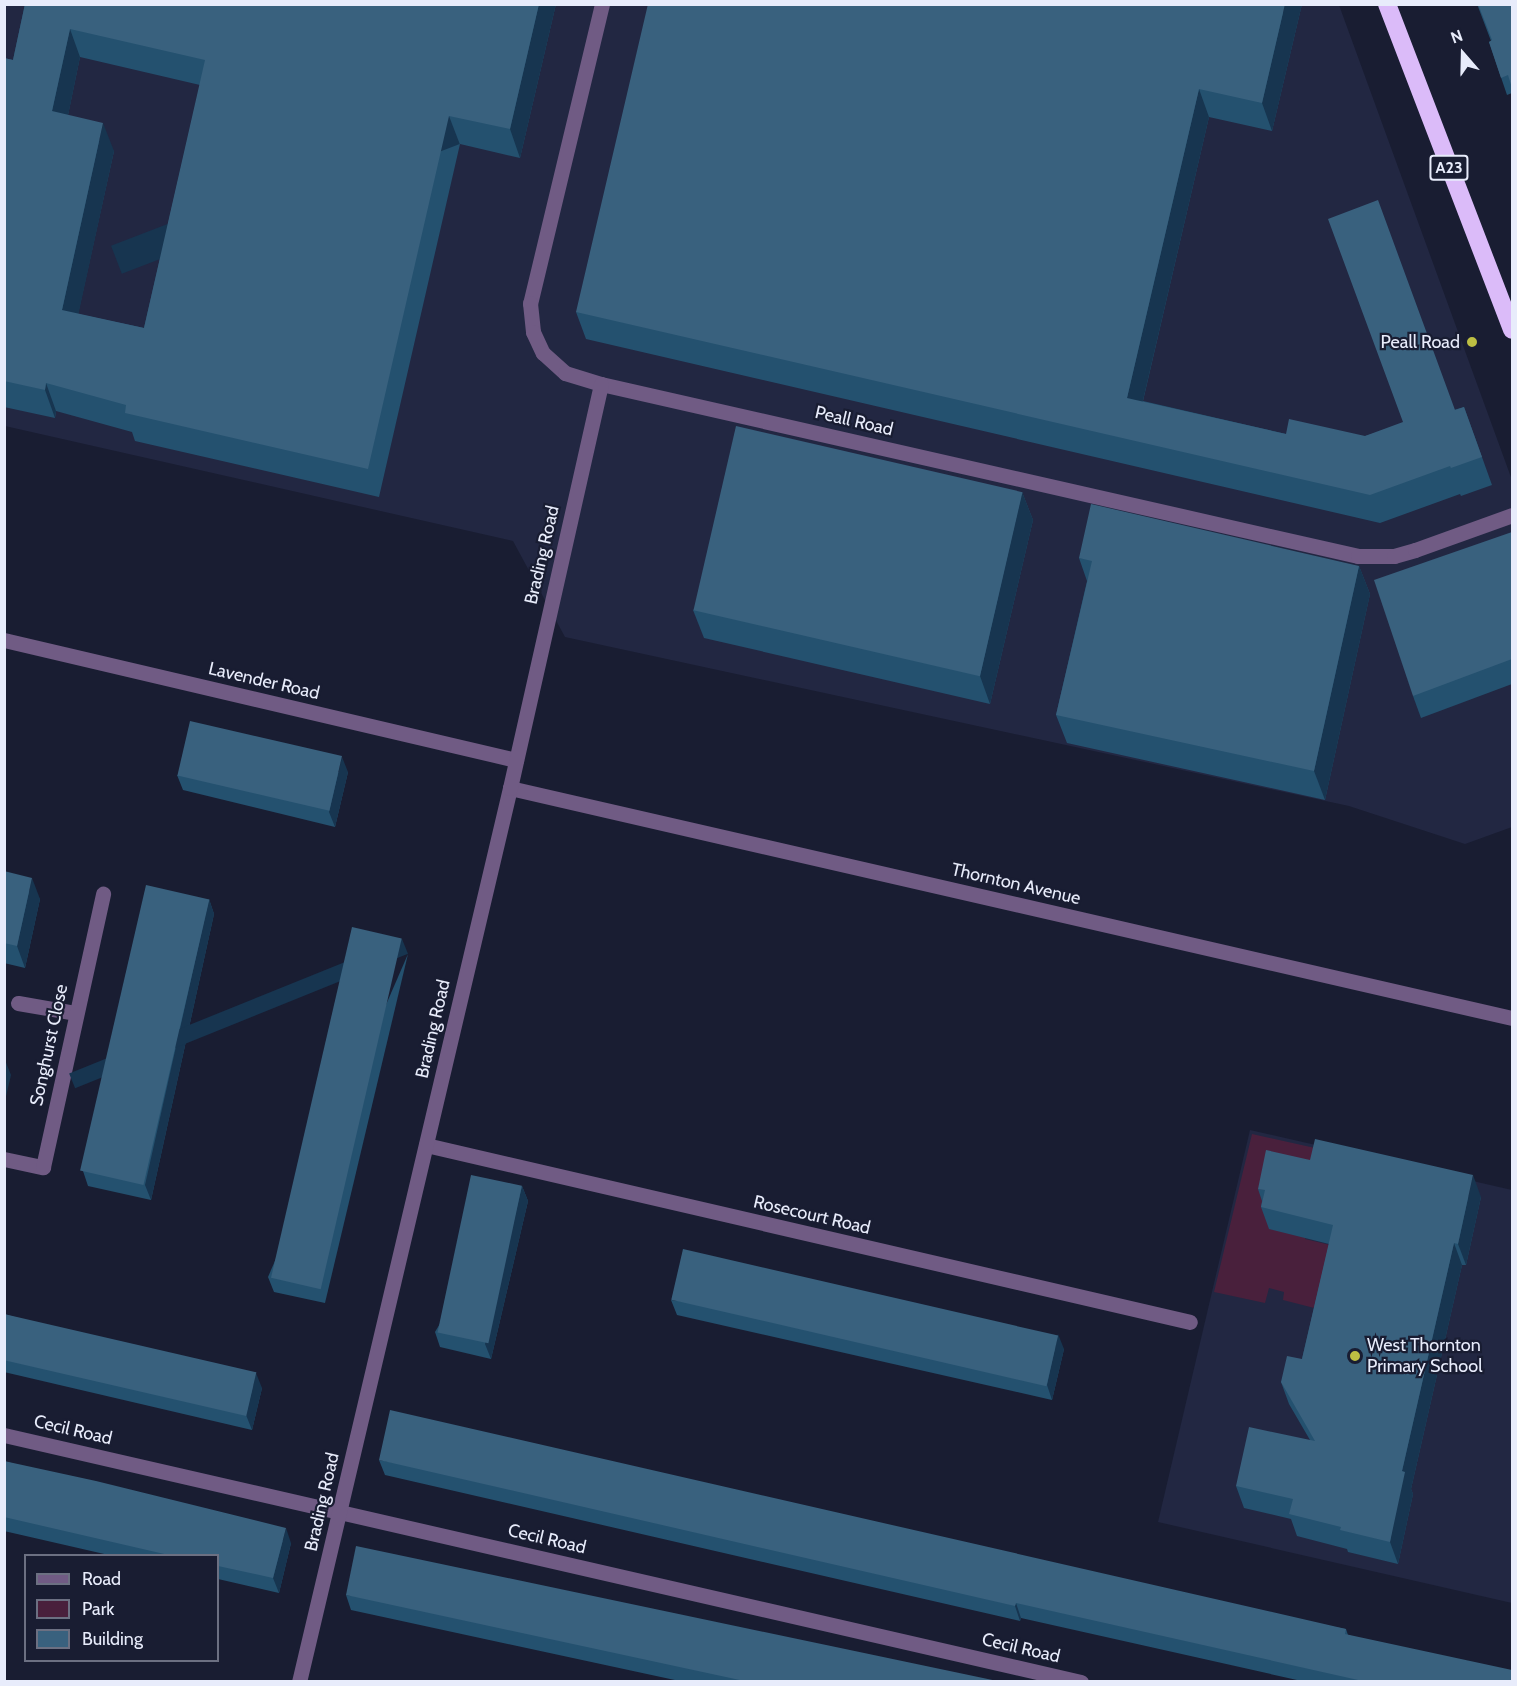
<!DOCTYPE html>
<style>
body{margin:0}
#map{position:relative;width:1517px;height:1686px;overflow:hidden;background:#191d32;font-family:Cabin,sans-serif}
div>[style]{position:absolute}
.built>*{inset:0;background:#222742}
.green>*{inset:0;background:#49203c}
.street>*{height:15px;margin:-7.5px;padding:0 7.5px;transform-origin:7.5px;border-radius:7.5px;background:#705b84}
.highway>*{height:18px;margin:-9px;padding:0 9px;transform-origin:9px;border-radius:9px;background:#dbbbf9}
.wall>*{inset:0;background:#24516f}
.shaded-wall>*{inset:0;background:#173550;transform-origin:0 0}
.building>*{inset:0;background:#39617e;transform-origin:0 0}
.dots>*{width:16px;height:16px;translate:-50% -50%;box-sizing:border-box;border:3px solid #191d32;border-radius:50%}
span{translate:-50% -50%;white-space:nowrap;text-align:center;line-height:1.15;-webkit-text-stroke:4.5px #191d32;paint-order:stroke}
.shield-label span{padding:2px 4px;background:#191d32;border:2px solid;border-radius:4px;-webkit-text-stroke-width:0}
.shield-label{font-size:16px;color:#e8ecfb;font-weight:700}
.poi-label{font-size:18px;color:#e8ecfb}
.right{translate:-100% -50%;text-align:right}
.left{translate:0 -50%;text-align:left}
.street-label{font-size:18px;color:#e8ecfb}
.frame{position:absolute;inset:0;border:6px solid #e8ecfb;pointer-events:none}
.legend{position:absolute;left:24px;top:1554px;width:195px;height:108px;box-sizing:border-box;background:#191d32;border:2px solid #6c7082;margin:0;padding:8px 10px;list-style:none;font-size:18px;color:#e8ecfb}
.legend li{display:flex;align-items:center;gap:12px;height:30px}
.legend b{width:30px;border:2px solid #6c7082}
.north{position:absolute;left:1433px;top:24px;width:60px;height:60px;-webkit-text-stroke:4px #191d32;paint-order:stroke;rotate:340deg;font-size:16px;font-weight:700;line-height:24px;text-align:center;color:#e8ecfb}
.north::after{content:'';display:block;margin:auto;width:21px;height:27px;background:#e8ecfb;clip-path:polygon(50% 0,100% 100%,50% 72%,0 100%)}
</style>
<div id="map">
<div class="built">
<div style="clip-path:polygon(5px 5px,1339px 5px,1512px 480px,1512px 827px,1465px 844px,1349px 806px,565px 637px,513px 541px,5px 426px)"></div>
<div style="clip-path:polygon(1250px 1130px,1512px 1190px,1512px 1603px,1158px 1522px)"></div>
</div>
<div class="green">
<div style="clip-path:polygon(1252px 1134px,1333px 1152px,1305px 1239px,1347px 1249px,1326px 1311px,1283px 1300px,1284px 1292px,1269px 1288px,1265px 1303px,1214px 1292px)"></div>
</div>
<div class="street">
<div style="left:602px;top:4px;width:308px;rotate:103.5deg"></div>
<div style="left:530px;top:303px;width:29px;rotate:84deg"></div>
<div style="left:533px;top:332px;width:23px;rotate:65deg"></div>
<div style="left:543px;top:353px;width:30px;rotate:42deg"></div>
<div style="left:565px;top:373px;width:38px;rotate:17deg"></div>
<div style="left:601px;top:384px;width:776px;rotate:12.8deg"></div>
<div style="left:1358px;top:556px;width:36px"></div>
<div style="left:1394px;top:556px;width:22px;rotate:-16deg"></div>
<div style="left:1415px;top:550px;width:103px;rotate:-19.8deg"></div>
<div style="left:4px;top:640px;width:526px;rotate:13.19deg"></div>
<div style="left:510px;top:788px;width:1028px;rotate:12.93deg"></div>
<div style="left:18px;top:1003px;width:59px;rotate:9.8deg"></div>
<div style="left:426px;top:1145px;width:784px;rotate:13.04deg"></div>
<div style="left:4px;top:1159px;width:40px;rotate:12deg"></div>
<div style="left:43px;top:1167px;width:280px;rotate:-77.6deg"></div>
<div style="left:4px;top:1435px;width:1105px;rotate:12.92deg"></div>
<div style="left:299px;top:1682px;width:919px;rotate:-76.72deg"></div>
<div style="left:510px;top:788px;width:414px;rotate:-77.3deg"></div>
</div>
<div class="highway">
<div style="left:1387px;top:4px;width:349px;rotate:69deg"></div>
</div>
<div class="wall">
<div style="clip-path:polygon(evenodd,25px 4px,556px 4px,520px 158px,460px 144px,379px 497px,135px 441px,132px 432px,56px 411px,55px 418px,4px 407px,4px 58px,13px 60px,25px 4px,80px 57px,200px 85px,144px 328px,78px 314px,114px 151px,68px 115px,80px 57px)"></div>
<div style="clip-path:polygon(1302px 4px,1272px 131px,1209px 117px,1143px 401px,1286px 434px,1365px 436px,1464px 407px,1492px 485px,1461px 496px,1460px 494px,1380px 523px,586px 339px,576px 312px)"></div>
<div style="clip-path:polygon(1477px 4px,1512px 4px,1512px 93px,1507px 95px,1489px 42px,1491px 41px)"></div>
<div style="clip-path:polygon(1022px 492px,1033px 520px,990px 704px,704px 638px,693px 610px)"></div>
<div style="clip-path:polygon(1512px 532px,1512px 684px,1421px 718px,1413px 696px)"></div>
<div style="clip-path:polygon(1079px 558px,1359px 566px,1370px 594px,1325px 800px,1067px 743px,1056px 715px,1087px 581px)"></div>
<div style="clip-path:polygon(348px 772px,335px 827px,183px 790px,177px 775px)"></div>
<div style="clip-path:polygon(4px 871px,40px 899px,25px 968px,4px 963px)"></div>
<div style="clip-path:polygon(209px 899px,214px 914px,151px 1200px,88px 1186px,83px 1171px)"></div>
<div style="clip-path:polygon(408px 954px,325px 1303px,274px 1292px,268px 1277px)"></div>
<div style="clip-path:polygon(522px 1186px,528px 1201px,491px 1359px,440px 1347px,435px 1332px)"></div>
<div style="clip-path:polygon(1258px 1189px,1481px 1197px,1466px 1265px,1462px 1265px,1411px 1489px,1413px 1494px,1398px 1564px,1348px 1552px,1347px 1549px,1297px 1536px,1291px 1519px,1244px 1508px,1236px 1486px,1310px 1440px,1289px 1404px,1281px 1382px,1302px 1359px,1329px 1244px,1269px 1229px,1261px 1207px,1262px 1201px)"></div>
<div style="clip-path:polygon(671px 1300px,1064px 1349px,1052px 1400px,677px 1315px)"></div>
<div style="clip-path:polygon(4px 1314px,262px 1388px,252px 1430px,4px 1372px)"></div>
<div style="clip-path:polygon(379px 1460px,1346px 1629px,1348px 1635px,1512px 1682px,1306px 1682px,1021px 1618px,1020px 1621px,385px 1475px)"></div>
<div style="clip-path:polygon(4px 1461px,291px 1543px,279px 1593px,218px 1579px,218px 1556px,113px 1556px,4px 1531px)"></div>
<div style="clip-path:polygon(346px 1595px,1002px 1682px,684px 1682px,351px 1610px)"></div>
</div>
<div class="shaded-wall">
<div style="clip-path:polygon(539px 4px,556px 4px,520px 158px,510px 129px)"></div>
<div style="clip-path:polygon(1285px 4px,1302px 4px,1272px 131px,1262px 103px)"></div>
<div style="clip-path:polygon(70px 29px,80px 57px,63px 140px,52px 111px)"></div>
<div style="clip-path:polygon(1199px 89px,1209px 117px,1137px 426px,1127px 398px)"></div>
<div style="left:449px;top:116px;width:30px;height:362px;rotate:69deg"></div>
<div style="clip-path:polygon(103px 123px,114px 151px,73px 339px,62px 310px)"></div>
<div style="clip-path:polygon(46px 383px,56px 411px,55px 418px,45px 390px)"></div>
<div style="clip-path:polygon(1022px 492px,1033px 520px,990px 704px,980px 676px)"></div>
<div style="clip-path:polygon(1359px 566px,1370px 594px,1325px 800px,1314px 771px)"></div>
<div style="clip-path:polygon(342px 757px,348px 772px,335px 827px,329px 812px)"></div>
<div style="clip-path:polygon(32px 878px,40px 899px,25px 968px,17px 946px)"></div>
<div style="clip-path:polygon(209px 899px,214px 914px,151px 1200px,145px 1185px)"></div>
<div style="left:402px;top:939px;width:16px;height:359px;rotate:68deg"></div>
<div style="clip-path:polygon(5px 1060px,11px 1075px,4px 1105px,4px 1064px)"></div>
<div style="clip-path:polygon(1473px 1175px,1481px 1197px,1466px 1265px,1458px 1244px)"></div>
<div style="clip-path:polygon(522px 1186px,528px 1201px,491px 1359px,485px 1344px)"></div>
<div style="clip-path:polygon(1454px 1243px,1462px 1265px,1411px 1489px,1413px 1494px,1398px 1564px,1390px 1542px,1402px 1471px)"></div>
<div style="clip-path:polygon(1058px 1334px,1064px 1349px,1052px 1400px,1047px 1385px)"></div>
<div style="clip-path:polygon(256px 1373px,262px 1388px,252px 1430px,246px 1415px)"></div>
<div style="clip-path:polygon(286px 1528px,291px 1543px,279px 1593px,273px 1578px)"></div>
<div style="clip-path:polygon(1016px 1603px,1021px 1618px,1020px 1621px,1015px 1606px)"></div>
</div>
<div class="building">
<div style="clip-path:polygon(evenodd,25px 4px,539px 4px,510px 129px,449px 116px,368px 469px,125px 413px,126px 405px,46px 383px,45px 390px,4px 381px,4px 58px,13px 60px,25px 4px,70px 29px,205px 60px,144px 328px,62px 310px,103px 123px,52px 111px,70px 29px)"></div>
<div style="clip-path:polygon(648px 4px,1285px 4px,1262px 103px,1199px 89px,1127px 398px,1286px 434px,1289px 419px,1365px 436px,1403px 422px,1328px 219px,1378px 200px,1455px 410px,1464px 407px,1482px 457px,1451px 468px,1450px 466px,1370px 495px,576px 312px)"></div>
<div style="clip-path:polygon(1478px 4px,1512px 4px,1512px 88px,1508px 75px,1501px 78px,1489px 42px,1492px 40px)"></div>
<div style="left:736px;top:426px;width:294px;height:189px;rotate:13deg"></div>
<div style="clip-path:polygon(1091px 504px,1359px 566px,1314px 771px,1056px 715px,1092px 561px,1079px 558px)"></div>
<div style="clip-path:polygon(1512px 532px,1512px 659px,1413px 696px,1374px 580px)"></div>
<div style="left:190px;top:721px;width:156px;height:56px;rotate:13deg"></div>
<div style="clip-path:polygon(4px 871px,32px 878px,17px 946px,4px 943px)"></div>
<div style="left:146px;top:885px;width:65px;height:293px;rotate:13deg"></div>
<div style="left:352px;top:927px;width:51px;height:360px;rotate:13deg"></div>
<div style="clip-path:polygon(1315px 1139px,1473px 1175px,1458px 1244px,1454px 1243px,1402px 1471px,1405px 1472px,1390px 1542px,1340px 1530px,1341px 1527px,1289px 1514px,1293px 1499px,1236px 1486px,1249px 1427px,1315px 1441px,1281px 1382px,1287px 1356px,1302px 1359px,1333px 1225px,1261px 1207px,1265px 1190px,1258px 1189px,1266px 1150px,1310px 1160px)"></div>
<div style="left:471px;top:1175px;width:52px;height:161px;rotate:12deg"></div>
<div style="left:683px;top:1249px;width:385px;height:52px;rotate:13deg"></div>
<div style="left:4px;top:1314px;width:259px;height:45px;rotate:13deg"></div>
<div style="clip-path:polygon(390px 1410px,1346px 1629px,1345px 1634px,1512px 1670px,1512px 1682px,1367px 1682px,1016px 1603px,1015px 1606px,379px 1460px)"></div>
<div style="clip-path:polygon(4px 1461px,96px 1481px,286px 1528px,273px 1578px,218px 1566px,218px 1556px,173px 1556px,4px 1517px)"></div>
<div style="clip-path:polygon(356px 1546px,1002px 1682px,749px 1682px,346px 1595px)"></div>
</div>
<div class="dots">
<div style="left:1472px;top:342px;background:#bdbf43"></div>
<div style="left:1355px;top:1356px;background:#bdbf43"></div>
</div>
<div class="shield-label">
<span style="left:1449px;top:168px">A23</span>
</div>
<div class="poi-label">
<span class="right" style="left:1460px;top:342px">Peall Road</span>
<span class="left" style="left:1367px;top:1356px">West Thornton<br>Primary School</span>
</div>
<div class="street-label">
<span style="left:854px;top:421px;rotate:13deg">Peall Road</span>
<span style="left:542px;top:555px;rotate:-77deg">Brading Road</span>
<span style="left:264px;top:681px;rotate:13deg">Lavender Road</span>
<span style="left:1016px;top:884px;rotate:13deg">Thornton Avenue</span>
<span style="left:433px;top:1029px;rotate:-77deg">Brading Road</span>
<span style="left:49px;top:1045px;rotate:-78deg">Songhurst Close</span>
<span style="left:812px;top:1215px;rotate:13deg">Rosecourt Road</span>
<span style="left:73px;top:1430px;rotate:13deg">Cecil Road</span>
<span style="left:322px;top:1502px;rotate:-77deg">Brading Road</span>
<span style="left:547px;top:1539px;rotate:13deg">Cecil Road</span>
<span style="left:1021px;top:1648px;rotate:13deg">Cecil Road</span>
</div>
<div class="frame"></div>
<ul class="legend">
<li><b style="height:8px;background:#705b84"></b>Road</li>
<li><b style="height:16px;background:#49203c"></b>Park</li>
<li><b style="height:16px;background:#39617e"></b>Building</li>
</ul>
<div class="north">N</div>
</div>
